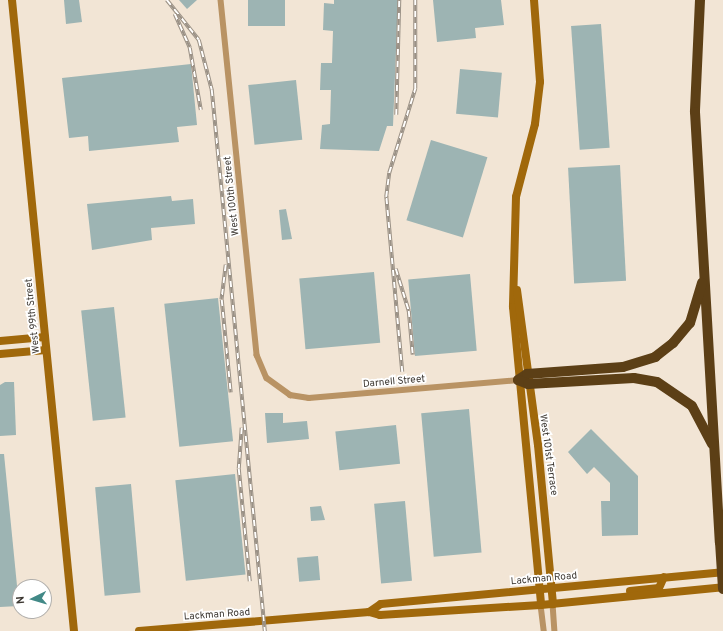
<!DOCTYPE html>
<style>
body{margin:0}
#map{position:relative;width:723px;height:631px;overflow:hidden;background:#f2e5d5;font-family:Overpass,sans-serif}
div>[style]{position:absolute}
.building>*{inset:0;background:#9db4b3;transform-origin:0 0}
.street>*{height:5.5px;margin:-2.75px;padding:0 2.75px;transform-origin:2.75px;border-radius:2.75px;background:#b99364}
.secondary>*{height:8px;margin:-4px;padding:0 4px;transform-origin:4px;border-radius:4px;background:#a0680b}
.highway>*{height:10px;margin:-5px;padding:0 5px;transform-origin:5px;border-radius:5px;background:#5c3f16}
.rail>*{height:3.5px;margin-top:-1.75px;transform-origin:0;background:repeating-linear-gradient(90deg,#fff 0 6px,#9a9186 0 12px);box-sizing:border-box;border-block:1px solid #9a9186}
.highway-bridge>*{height:10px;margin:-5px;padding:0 5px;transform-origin:5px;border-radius:5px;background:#5c3f16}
span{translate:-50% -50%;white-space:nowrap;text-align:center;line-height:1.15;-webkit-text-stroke:3.5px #fff;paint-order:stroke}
.street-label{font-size:10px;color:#3b3630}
.north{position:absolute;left:12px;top:579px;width:40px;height:40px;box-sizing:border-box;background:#fff;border:1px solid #b1afac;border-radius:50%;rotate:265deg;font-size:11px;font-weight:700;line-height:16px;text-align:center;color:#3b3630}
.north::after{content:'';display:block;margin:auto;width:14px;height:18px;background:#428987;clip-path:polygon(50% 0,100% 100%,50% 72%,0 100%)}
</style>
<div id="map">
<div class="building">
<div style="clip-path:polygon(64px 0,79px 0,82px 22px,66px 24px)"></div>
<div style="clip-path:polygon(179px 0,197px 0,187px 9px)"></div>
<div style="left:248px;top:0;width:37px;height:26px"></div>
<div style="clip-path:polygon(334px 0,398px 0,393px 126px,387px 126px,379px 151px,320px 149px,322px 125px,330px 124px,331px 90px,320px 90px,321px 63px,332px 63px,333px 31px,323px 30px,324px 3px,334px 4px)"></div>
<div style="clip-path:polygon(433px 0,501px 0,504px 25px,475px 28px,476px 38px,437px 42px)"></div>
<div style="left:601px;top:24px;width:124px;height:30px;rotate:86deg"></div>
<div style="clip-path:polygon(191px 64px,197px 125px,177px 127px,179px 142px,89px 151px,88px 136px,69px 138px,62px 78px)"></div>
<div style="left:460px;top:69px;width:42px;height:45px;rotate:5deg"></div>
<div style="left:296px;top:80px;width:60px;height:48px;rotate:84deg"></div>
<div style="left:431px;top:140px;width:59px;height:84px;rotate:17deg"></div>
<div style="left:620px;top:165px;width:116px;height:52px;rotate:87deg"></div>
<div style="clip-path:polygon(171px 196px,172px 201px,193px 199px,195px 224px,151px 228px,152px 240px,92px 250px,87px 204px)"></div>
<div style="clip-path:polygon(286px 209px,292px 239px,282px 240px,279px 210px)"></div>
<div style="left:374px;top:272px;width:71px;height:75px;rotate:85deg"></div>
<div style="left:470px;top:274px;width:77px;height:62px;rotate:85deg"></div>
<div style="left:218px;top:298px;width:144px;height:54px;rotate:84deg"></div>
<div style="left:114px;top:307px;width:111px;height:33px;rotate:84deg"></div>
<div style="clip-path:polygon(5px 382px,14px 382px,16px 435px,0 436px,0 385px)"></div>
<div style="left:469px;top:409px;width:144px;height:48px;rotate:85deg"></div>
<div style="clip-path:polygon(265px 413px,283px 413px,283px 423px,307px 421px,309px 439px,267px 443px)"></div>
<div style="left:396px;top:425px;width:39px;height:61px;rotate:84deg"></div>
<div style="clip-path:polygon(591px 429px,638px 476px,638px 535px,602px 536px,601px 501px,610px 501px,610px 483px,594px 467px,587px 474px,568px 452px)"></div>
<div style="clip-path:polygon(0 454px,4px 454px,19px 606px,0 607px)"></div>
<div style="left:235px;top:474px;width:101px;height:60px;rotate:84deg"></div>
<div style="left:131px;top:484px;width:109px;height:36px;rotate:85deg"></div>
<div style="left:405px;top:501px;width:80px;height:31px;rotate:85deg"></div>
<div style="clip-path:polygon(321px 506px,325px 520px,311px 521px,310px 507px)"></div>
<div style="left:318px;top:556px;width:24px;height:21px;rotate:85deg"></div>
</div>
<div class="street">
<div style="left:221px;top:0;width:357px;rotate:84.2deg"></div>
<div style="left:257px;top:355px;width:25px;rotate:67deg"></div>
<div style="left:267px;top:378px;width:29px;rotate:36deg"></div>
<div style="left:290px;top:395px;width:19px;rotate:9deg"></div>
<div style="left:309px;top:398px;width:210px;rotate:-4.9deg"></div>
<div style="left:553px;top:604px;width:27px;rotate:86deg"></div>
<div style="left:541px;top:605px;width:26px;rotate:83deg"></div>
</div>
<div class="secondary">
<div style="left:12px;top:0;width:634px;rotate:84.39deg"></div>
<div style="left:534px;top:0;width:82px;rotate:85.8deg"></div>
<div style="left:540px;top:82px;width:42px;rotate:96.8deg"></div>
<div style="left:535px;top:124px;width:75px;rotate:104.6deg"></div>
<div style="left:516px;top:197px;width:110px;rotate:91.6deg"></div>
<div style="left:513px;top:307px;width:299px;rotate:84.6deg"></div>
<div style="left:517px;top:290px;width:156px;rotate:82.3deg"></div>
<div style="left:538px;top:445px;width:160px;rotate:84.6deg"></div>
<div style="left:0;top:341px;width:45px;rotate:-5.1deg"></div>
<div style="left:0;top:354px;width:46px;rotate:-5deg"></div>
<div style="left:630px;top:591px;width:29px;rotate:-6deg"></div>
<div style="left:659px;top:588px;width:12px;rotate:-66deg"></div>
<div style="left:369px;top:612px;width:14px;rotate:-34deg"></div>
<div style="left:381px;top:604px;width:343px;rotate:-5.3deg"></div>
<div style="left:139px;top:631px;width:231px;rotate:-4.7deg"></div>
<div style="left:369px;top:612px;width:11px;rotate:15deg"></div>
<div style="left:380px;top:615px;width:161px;rotate:-3.6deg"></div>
<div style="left:541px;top:605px;width:183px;rotate:-5.6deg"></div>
</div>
<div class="highway">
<div style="left:700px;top:0;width:112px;rotate:92.6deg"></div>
<div style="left:695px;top:112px;width:431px;rotate:86.7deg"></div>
<div style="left:518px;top:380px;width:11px;rotate:-34deg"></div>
<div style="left:527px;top:374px;width:96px;rotate:-4.2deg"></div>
<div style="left:623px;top:367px;width:34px;rotate:-17deg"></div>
<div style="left:655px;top:357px;width:23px;rotate:-38deg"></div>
<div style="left:673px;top:343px;width:26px;rotate:-50deg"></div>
<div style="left:690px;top:323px;width:42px;rotate:-73.3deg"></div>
<div style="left:518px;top:380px;width:11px;rotate:22deg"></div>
<div style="left:528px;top:384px;width:106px;rotate:-3.2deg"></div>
<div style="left:634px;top:378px;width:23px;rotate:10deg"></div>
<div style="left:657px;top:382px;width:42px;rotate:34.4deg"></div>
<div style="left:692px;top:406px;width:43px;rotate:62.2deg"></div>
</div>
<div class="rail">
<div style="left:167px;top:0;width:51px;rotate:51.3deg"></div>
<div style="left:199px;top:40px;width:52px;rotate:75.4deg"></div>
<div style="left:212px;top:90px;width:544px;rotate:84.4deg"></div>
<div style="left:175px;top:14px;width:37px;rotate:66deg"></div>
<div style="left:190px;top:48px;width:63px;rotate:79.9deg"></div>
<div style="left:396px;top:115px;width:115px;rotate:-88.5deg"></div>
<div style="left:226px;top:265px;width:35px;rotate:97deg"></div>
<div style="left:222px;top:300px;width:93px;rotate:84.5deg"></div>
<div style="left:396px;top:269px;width:44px;rotate:72.8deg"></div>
<div style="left:409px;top:311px;width:44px;rotate:84.8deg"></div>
<div style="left:402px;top:372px;width:176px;rotate:-95.2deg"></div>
<div style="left:386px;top:197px;width:24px;rotate:-83deg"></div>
<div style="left:389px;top:173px;width:88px;rotate:-72.8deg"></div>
<div style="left:415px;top:89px;width:89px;rotate:-90deg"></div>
<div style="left:242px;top:428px;width:41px;rotate:94.2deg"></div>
<div style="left:239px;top:469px;width:113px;rotate:84.4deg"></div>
</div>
<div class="highway-bridge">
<div style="left:720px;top:542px;width:47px;rotate:86.3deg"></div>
</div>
<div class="street-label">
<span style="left:232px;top:196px;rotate:-96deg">West 100th Street</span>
<span style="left:33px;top:316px;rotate:-96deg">West 99th Street</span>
<span style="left:394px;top:382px;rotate:-5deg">Darnell Street</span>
<span style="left:548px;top:455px;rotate:82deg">West 101st Terrace</span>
<span style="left:544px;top:579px;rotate:-5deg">Lackman Road</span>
<span style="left:217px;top:615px;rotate:-4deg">Lackman Road</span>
</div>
<div class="north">N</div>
</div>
